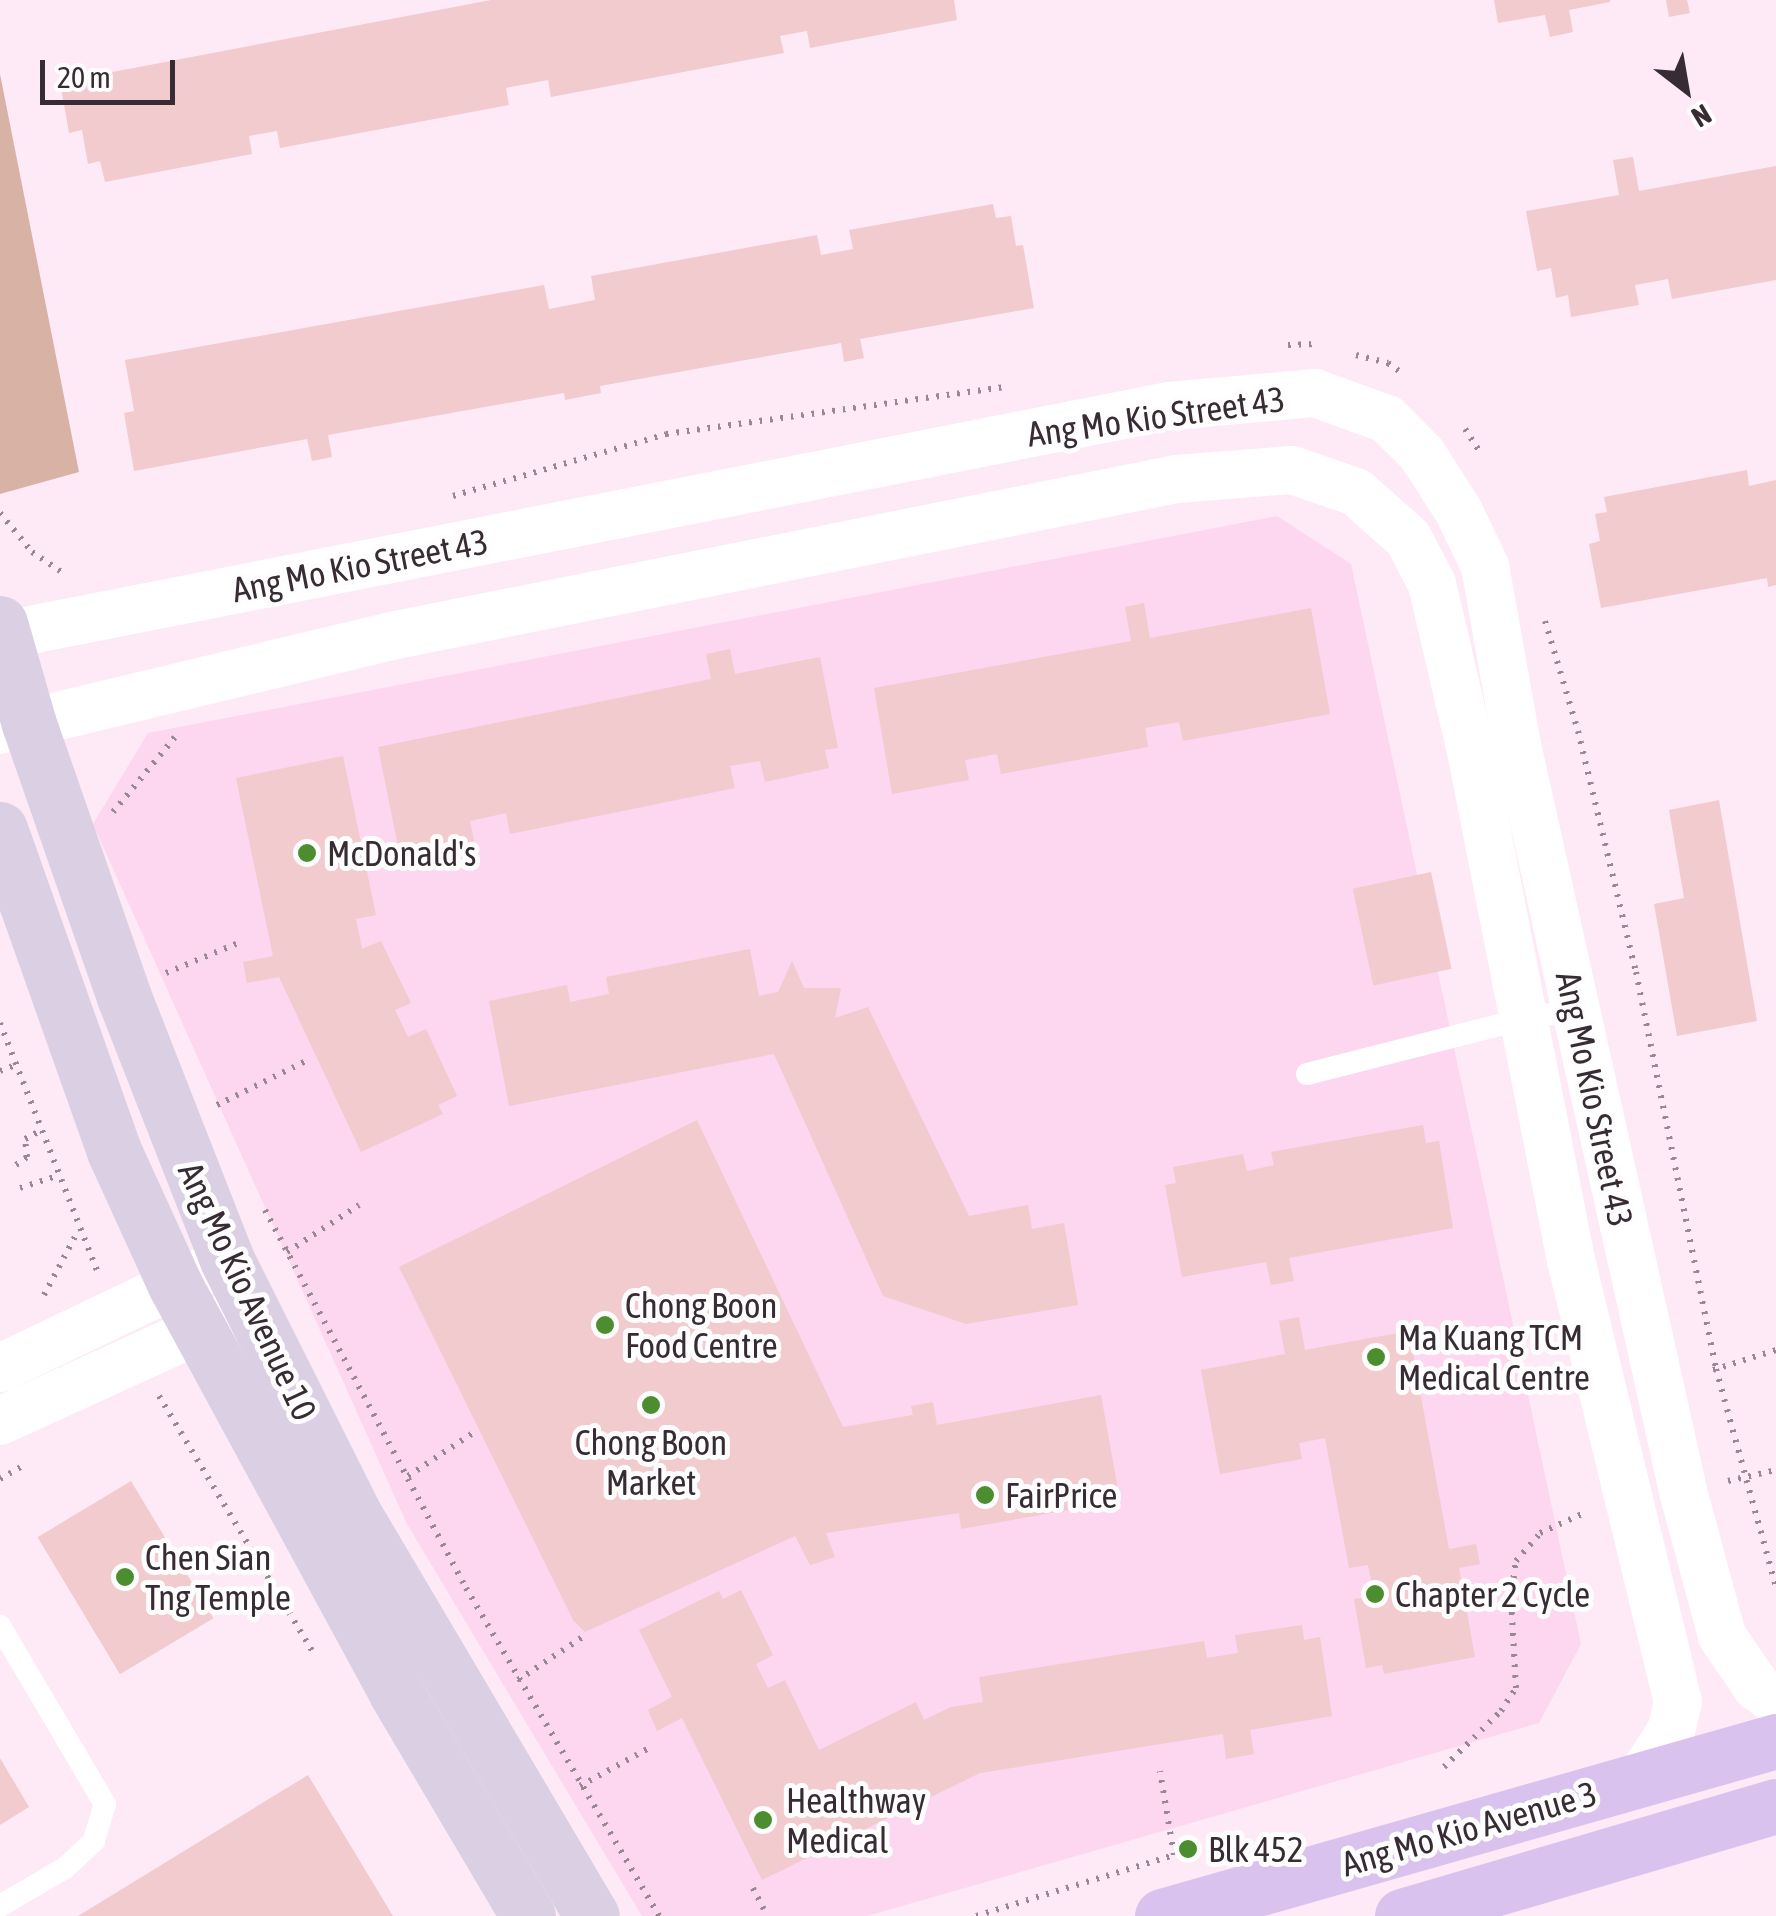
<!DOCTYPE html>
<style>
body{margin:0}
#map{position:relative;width:1776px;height:1916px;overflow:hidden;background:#fdeaf6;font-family:"Asap Condensed",sans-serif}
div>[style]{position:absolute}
.built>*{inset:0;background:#fdd6ef}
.green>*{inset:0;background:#d8b3a5}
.building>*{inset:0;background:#f1cbce;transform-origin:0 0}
.path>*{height:6px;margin-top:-3px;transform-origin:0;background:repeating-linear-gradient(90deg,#978892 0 2.5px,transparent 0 10.5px)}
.lane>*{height:22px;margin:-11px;padding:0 11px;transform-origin:11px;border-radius:11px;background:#fff}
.street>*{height:48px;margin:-24px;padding:0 24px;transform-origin:24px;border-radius:24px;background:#fff}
.secondary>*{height:55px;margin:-27.5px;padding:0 27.5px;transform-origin:27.5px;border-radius:27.5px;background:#dbcfe4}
.primary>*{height:55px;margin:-27.5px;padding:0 27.5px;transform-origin:27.5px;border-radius:27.5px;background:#dac2ef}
.dots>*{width:28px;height:28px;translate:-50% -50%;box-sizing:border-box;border:5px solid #fdfdfd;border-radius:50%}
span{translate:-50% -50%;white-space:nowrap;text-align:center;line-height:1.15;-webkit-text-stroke:10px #fdfdfd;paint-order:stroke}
.street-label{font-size:35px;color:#382c34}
.poi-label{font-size:35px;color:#382c34}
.left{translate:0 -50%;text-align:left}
.north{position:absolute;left:1636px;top:40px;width:100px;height:100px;-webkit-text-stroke:8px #fdfdfd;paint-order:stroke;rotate:149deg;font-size:28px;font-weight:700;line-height:40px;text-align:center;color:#382c34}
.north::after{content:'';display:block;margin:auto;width:35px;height:45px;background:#382c34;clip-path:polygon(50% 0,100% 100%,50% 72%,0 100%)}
.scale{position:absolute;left:40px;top:60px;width:135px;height:45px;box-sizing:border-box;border:5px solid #382c34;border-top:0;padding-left:12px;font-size:30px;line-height:35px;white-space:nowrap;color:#382c34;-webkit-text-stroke:8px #fdfdfd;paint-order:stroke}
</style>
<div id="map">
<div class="built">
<div style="clip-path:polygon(1277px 516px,1351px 564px,1581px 1644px,1539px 1723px,867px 1916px,642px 1916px,407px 1524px,93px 824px,148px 733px)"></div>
</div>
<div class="green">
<div style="clip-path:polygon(0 74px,79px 472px,0 494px)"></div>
</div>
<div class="building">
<div style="clip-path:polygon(491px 0,954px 0,957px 20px,810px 48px,807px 31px,780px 36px,784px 53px,551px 97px,548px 80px,506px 88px,509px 105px,280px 148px,277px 131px,249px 136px,252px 154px,105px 182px,100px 161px,88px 164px,82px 130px,69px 133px,60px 82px)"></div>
<div style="clip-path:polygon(1494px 0,1610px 0,1610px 2px,1569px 10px,1573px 32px,1550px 37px,1545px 15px,1498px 23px)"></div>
<div style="clip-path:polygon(1666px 0,1687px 0,1690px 13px,1669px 17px)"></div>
<div style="clip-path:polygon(1633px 157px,1639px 191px,1776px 166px,1776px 280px,1672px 299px,1668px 279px,1635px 285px,1639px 305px,1571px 317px,1568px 295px,1556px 298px,1551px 268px,1537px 271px,1526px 211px,1619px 195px,1613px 160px)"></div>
<div style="clip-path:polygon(993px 204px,996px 218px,1011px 216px,1016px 246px,1023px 245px,1034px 308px,860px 339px,864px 358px,844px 362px,841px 343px,600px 386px,601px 393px,565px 400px,564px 393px,328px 435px,332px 457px,312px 461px,307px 439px,134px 471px,124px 413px,134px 411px,125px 360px,544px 285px,549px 309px,595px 300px,591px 276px,817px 235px,821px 255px,853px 249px,849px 230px)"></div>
<div style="clip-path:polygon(1747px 470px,1749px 486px,1776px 480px,1776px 585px,1768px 587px,1767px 578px,1601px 608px,1589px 544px,1600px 541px,1595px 514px,1607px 512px,1604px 497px)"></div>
<div style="clip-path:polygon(1144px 603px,1150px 638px,1311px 608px,1330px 714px,1183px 741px,1179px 722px,1145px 728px,1148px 747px,1001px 774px,997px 754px,965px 760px,969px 780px,892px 794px,874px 688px,1131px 641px,1125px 607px)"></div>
<div style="clip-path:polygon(730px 649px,735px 674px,820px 657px,838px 748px,825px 750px,829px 768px,765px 782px,760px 761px,730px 766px,735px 788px,510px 834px,506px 813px,470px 821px,474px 841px,400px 856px,378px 747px,711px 679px,706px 654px)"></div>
<div style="clip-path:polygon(343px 756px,376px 915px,356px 919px,362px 949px,381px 941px,411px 1003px,395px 1010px,408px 1037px,426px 1029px,457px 1096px,438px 1105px,443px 1114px,361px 1152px,279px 977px,247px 983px,243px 962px,273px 956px,236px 778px)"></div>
<div style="clip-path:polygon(1719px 800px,1757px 1021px,1677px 1036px,1654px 904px,1684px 898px,1669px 810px)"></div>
<div style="left:1431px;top:872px;width:99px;height:80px;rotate:78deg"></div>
<div style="clip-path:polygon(750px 949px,759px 996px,778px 992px,792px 961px,804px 988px,841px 988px,835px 1018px,868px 1007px,969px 1216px,1028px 1205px,1032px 1229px,1064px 1223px,1078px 1305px,966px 1324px,883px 1296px,774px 1054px,509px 1106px,489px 1001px,567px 985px,570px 1002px,609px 994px,606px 977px)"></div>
<div style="clip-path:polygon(697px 1120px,843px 1427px,913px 1415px,911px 1406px,933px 1402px,937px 1425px,1101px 1395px,1120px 1501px,961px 1529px,959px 1513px,826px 1533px,835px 1557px,810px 1565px,795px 1536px,585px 1632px,573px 1620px,399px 1267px)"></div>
<div style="clip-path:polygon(1423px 1125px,1426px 1143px,1439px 1141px,1453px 1228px,1289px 1258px,1294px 1281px,1271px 1285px,1266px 1262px,1182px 1277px,1165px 1185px,1176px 1183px,1173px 1167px,1243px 1154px,1247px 1171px,1274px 1165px,1271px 1152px)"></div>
<div style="clip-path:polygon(1299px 1317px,1305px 1350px,1409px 1331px,1449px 1549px,1476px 1544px,1480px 1564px,1459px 1568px,1475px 1657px,1384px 1674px,1382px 1665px,1366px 1668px,1354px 1599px,1374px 1596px,1368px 1565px,1349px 1568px,1325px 1438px,1299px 1443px,1302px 1459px,1220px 1474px,1201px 1370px,1285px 1354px,1279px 1321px)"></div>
<div style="left:131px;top:1481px;width:160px;height:109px;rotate:59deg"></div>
<div style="clip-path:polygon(741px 1590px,773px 1655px,756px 1664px,768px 1688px,785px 1680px,819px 1750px,916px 1702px,924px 1720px,951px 1707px,983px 1702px,979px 1677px,1204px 1641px,1207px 1658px,1238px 1653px,1235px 1635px,1302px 1625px,1304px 1640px,1320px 1637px,1332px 1716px,1250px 1730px,1254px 1754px,1226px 1759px,1223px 1734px,980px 1773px,762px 1880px,682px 1718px,657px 1731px,648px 1710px,672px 1697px,639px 1630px,719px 1591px,723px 1599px)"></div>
<div style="clip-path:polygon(0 1758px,29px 1807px,0 1825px)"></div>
<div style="clip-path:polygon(308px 1775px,393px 1916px,78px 1916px,202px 1840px)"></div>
</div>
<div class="path">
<div style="left:1288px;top:345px;width:27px;rotate:-2deg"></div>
<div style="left:1356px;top:355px;width:33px;rotate:14deg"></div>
<div style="left:1388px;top:363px;width:14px;rotate:36deg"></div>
<div style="left:1465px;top:429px;width:27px;rotate:57deg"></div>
<div style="left:453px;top:496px;width:222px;rotate:-16.2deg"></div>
<div style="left:666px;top:434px;width:340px;rotate:-7.9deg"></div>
<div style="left:0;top:513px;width:50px;rotate:50.6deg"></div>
<div style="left:32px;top:552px;width:40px;rotate:34deg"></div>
<div style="left:1545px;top:621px;width:115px;rotate:73.3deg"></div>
<div style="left:1578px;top:731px;width:248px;rotate:76.5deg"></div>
<div style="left:1636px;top:972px;width:405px;rotate:78.6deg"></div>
<div style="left:1716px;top:1369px;width:226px;rotate:74.6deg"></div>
<div style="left:113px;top:812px;width:97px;rotate:-50.4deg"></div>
<div style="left:166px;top:973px;width:78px;rotate:-22.6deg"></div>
<div style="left:0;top:1023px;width:269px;rotate:68.6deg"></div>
<div style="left:0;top:1071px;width:17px;rotate:-21deg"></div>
<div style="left:217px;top:1105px;width:104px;rotate:-26.3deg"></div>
<div style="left:16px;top:1165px;width:14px;rotate:-36deg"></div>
<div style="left:27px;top:1157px;width:18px;rotate:-96deg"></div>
<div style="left:25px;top:1139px;width:17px;rotate:-28deg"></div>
<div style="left:20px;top:1188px;width:38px;rotate:-18deg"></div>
<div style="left:265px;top:1210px;width:428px;rotate:62deg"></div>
<div style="left:466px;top:1588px;width:381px;rotate:59.5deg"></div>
<div style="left:287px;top:1252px;width:86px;rotate:-33.1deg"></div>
<div style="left:44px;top:1295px;width:72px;rotate:-62deg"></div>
<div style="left:1713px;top:1370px;width:66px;rotate:-17.6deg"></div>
<div style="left:159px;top:1396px;width:297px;rotate:59deg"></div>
<div style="left:408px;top:1476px;width:78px;rotate:-33.5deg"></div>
<div style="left:0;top:1479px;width:28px;rotate:-30deg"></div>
<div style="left:1728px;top:1481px;width:49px;rotate:-12.9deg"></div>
<div style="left:518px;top:1680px;width:79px;rotate:-33.7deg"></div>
<div style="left:1444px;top:1767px;width:80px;rotate:-44.5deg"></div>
<div style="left:1501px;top:1711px;width:27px;rotate:-57deg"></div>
<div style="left:1516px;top:1688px;width:89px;rotate:-93.2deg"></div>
<div style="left:1511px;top:1599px;width:38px;rotate:-83deg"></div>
<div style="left:1516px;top:1561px;width:37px;rotate:-49deg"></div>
<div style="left:1540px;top:1533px;width:48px;rotate:-24.4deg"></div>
<div style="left:580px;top:1786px;width:79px;rotate:-28.8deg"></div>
<div style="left:753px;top:1888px;width:31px;rotate:63deg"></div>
<div style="left:976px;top:1916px;width:207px;rotate:-17.1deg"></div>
<div style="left:1174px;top:1855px;width:85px;rotate:-99.5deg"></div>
</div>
<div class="lane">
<div style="left:1307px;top:1074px;width:227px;rotate:-14.3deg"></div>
<div style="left:1527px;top:1018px;width:50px;rotate:-9.3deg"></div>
<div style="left:0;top:1626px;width:207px;rotate:59.5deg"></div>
<div style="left:105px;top:1804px;width:39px;rotate:107deg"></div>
<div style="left:94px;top:1841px;width:40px;rotate:137deg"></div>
<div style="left:65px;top:1868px;width:75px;rotate:149.7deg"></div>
</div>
<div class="street">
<div style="left:0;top:636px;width:1191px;rotate:-11.13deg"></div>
<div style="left:1169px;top:406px;width:147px;rotate:-5.1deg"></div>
<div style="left:1315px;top:393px;width:77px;rotate:19.9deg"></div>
<div style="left:1387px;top:419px;width:49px;rotate:45deg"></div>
<div style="left:1422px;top:454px;width:67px;rotate:57.3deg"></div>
<div style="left:1458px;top:510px;width:62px;rotate:64.3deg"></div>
<div style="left:1485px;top:566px;width:182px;rotate:79.9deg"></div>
<div style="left:1517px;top:745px;width:764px;rotate:77.45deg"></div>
<div style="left:1683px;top:1491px;width:150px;rotate:74.9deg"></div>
<div style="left:1722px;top:1636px;width:62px;rotate:55.5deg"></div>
<div style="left:1757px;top:1687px;width:24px;rotate:36deg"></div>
<div style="left:0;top:730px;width:407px;rotate:-13.5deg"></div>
<div style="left:396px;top:635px;width:796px;rotate:-11.3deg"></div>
<div style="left:1177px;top:479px;width:115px;rotate:-4.5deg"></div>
<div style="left:1292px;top:470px;width:68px;rotate:19deg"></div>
<div style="left:1356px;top:492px;width:69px;rotate:41.5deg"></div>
<div style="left:1408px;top:538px;width:52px;rotate:62.4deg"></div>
<div style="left:1432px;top:584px;width:177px;rotate:76.9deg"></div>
<div style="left:1472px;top:756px;width:514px;rotate:78.89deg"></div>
<div style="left:1571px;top:1260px;width:454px;rotate:76.4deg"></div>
<div style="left:1678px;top:1701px;width:31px;rotate:103deg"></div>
<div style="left:1671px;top:1731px;width:57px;rotate:122.9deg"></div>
<div style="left:0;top:1368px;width:233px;rotate:-25.5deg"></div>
<div style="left:0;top:1421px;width:255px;rotate:-24.6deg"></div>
</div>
<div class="secondary">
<div style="left:0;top:623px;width:105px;rotate:74deg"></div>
<div style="left:29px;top:724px;width:289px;rotate:70.8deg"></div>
<div style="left:124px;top:997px;width:282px;rotate:68.6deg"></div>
<div style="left:227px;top:1260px;width:282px;rotate:63.4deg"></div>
<div style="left:353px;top:1512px;width:469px;rotate:59.4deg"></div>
<div style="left:0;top:829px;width:342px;rotate:70.5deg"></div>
<div style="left:114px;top:1151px;width:147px;rotate:65.5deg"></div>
<div style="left:175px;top:1285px;width:462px;rotate:61.5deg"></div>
<div style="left:395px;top:1691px;width:261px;rotate:59.4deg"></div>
</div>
<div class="primary">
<div style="left:1162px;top:1916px;width:638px;rotate:-15.91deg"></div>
<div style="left:1402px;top:1916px;width:390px;rotate:-16.4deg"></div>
</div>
<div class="dots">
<div style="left:307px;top:853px;background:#4b8d2f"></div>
<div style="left:605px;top:1325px;background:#4b8d2f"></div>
<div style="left:1376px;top:1357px;background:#4b8d2f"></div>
<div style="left:651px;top:1405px;background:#4b8d2f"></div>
<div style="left:985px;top:1495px;background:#4b8d2f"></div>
<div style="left:125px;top:1577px;background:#4b8d2f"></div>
<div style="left:1375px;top:1594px;background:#4b8d2f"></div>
<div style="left:763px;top:1820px;background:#4b8d2f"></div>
<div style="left:1188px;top:1849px;background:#4b8d2f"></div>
</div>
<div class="street-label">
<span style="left:1156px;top:416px;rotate:-8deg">Ang Mo Kio Street 43</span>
<span style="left:360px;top:565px;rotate:-11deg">Ang Mo Kio Street 43</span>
<span style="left:1595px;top:1099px;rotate:78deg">Ang Mo Kio Street 43</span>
<span style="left:248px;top:1291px;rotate:65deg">Ang Mo Kio Avenue 10</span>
<span style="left:1469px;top:1828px;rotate:-16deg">Ang Mo Kio Avenue 3</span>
</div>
<div class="poi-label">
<span class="left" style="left:327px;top:853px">McDonald's</span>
<span class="left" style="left:625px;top:1325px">Chong Boon<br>Food Centre</span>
<span class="left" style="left:1398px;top:1357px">Ma Kuang TCM<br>Medical Centre</span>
<span style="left:651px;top:1462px">Chong Boon<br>Market</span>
<span class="left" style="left:1005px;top:1495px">FairPrice</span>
<span class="left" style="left:145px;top:1577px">Chen Sian<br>Tng Temple</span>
<span class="left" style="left:1395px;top:1594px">Chapter 2 Cycle</span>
<span class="left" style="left:786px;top:1820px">Healthway<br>Medical</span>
<span class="left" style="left:1208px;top:1849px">Blk 452</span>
</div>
<div class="north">N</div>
<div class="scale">20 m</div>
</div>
